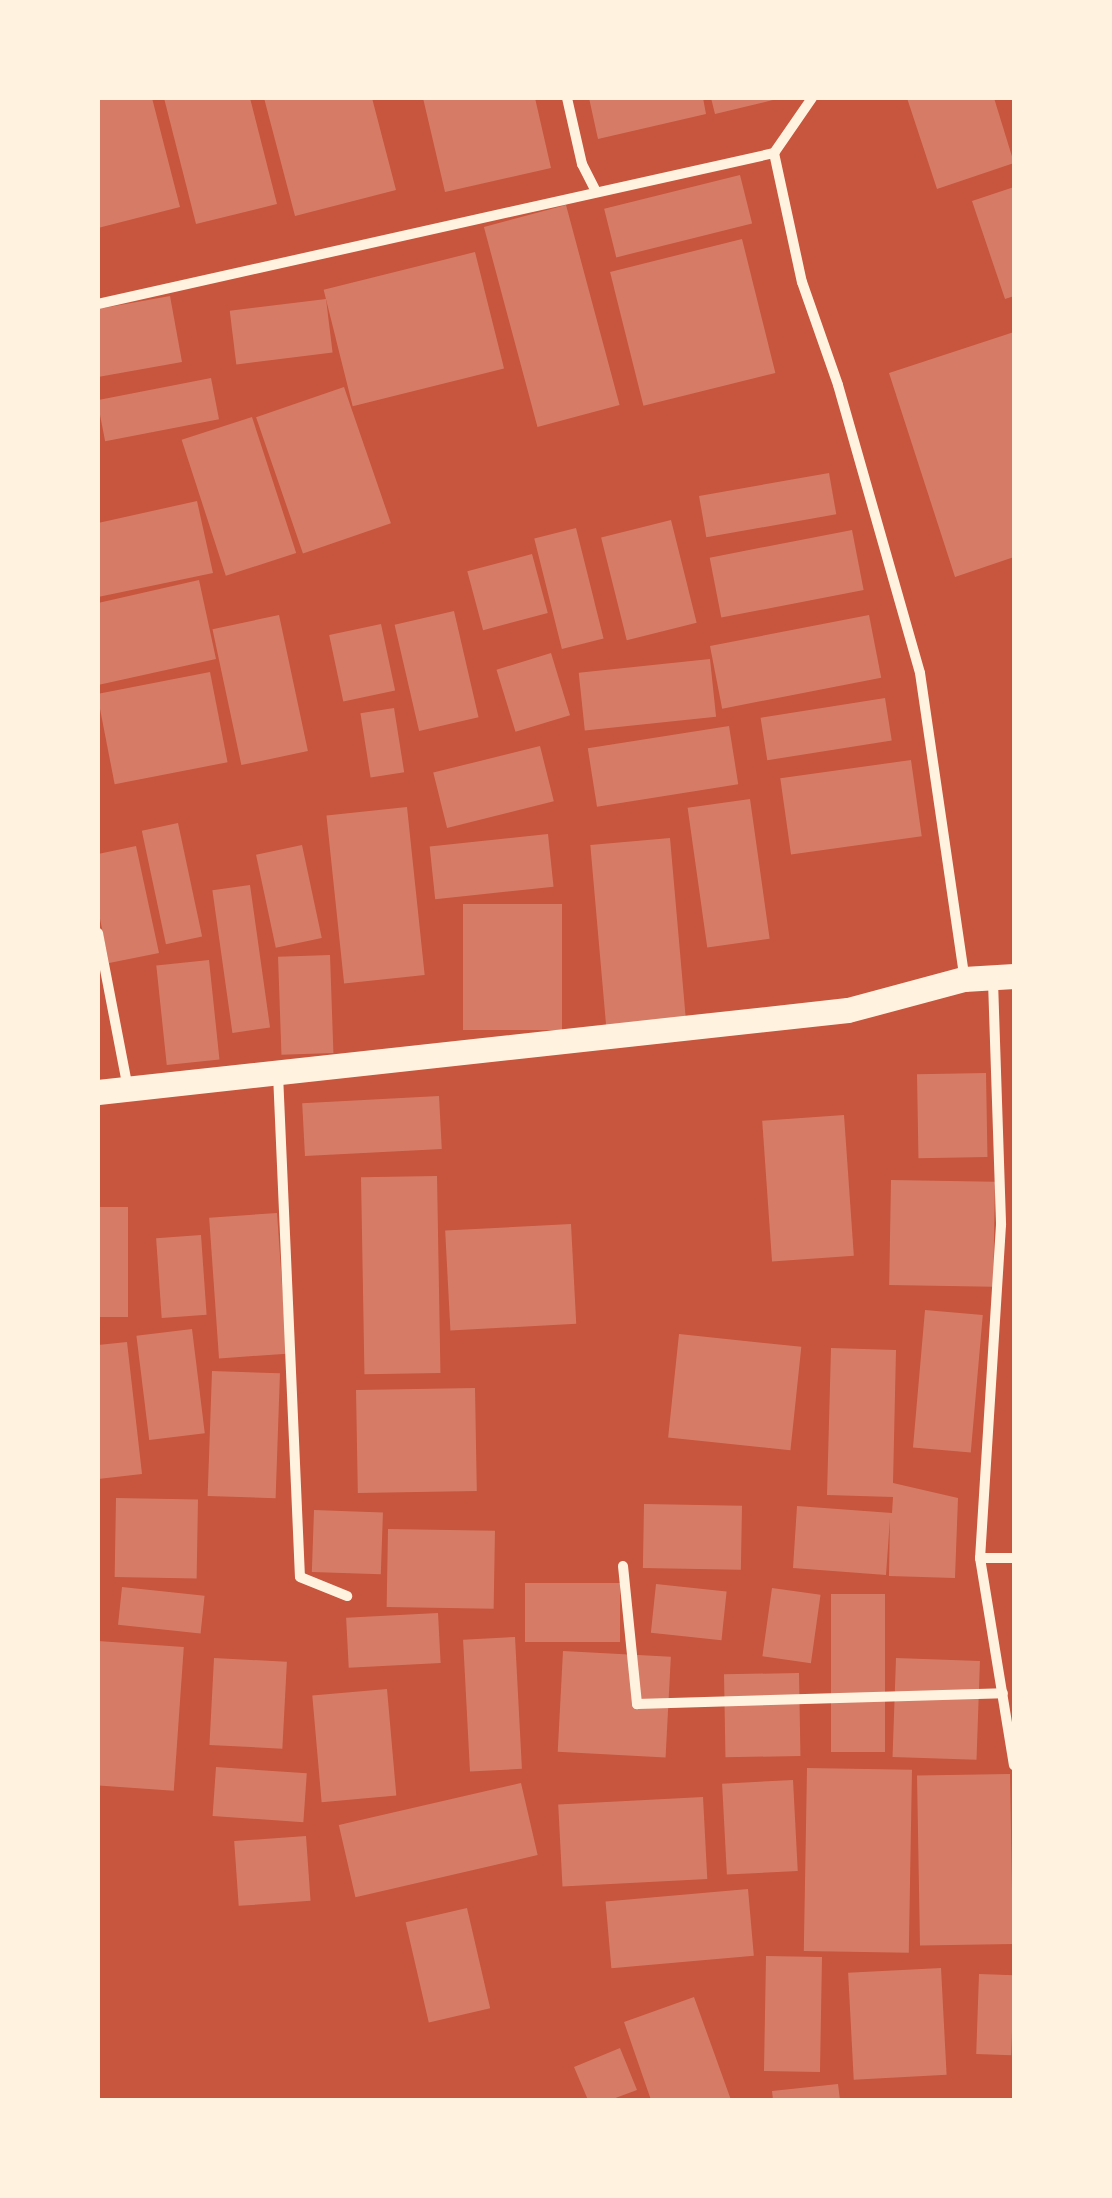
<!DOCTYPE html>
<style>
body{margin:0}
#map{position:relative;width:1112px;height:2198px;overflow:hidden;background:#c8553d;font-family:"Fira Sans",sans-serif}
div>[style]{position:absolute}
.building>*{inset:0;background:#d67c66;transform-origin:0 0}
.minor>*{height:10px;margin:-5px;padding:0 5px;transform-origin:5px;border-radius:5px;background:#fff3e0}
.primary>*{height:25px;margin:-12.5px;padding:0 12.5px;transform-origin:12.5px;border-radius:12.5px;background:#fff3e0}
span{translate:-50% -50%;white-space:nowrap;text-align:center;line-height:1.15;-webkit-text-stroke:8px #fff3e0;paint-order:stroke}
.frame{position:absolute;inset:0;border:100px solid #fff3e0;pointer-events:none}
</style>
<div id="map">
<div class="building">
<div style="clip-path:polygon(98px 98px,152px 98px,180px 207px,98px 228px)"></div>
<div style="clip-path:polygon(164px 98px,250px 98px,277px 204px,196px 224px)"></div>
<div style="clip-path:polygon(264px 98px,372px 98px,396px 190px,295px 216px)"></div>
<div style="clip-path:polygon(423px 98px,535px 98px,551px 168px,445px 192px)"></div>
<div style="clip-path:polygon(589px 98px,703px 98px,706px 114px,598px 139px)"></div>
<div style="clip-path:polygon(711px 98px,777px 98px,777px 99px,715px 114px)"></div>
<div style="clip-path:polygon(907px 98px,994px 98px,1014px 163px,937px 189px)"></div>
<div style="left:740px;top:175px;width:50px;height:140px;rotate:76deg"></div>
<div style="clip-path:polygon(1014px 187px,1014px 296px,1005px 299px,972px 201px)"></div>
<div style="left:566px;top:205px;width:207px;height:85px;rotate:75deg"></div>
<div style="left:742px;top:239px;width:138px;height:136px;rotate:76deg"></div>
<div style="left:475px;top:252px;width:120px;height:156px;rotate:76deg"></div>
<div style="clip-path:polygon(170px 296px,182px 362px,98px 377px,98px 309px)"></div>
<div style="left:326px;top:299px;width:54px;height:97px;rotate:83deg"></div>
<div style="clip-path:polygon(1014px 332px,1014px 557px,955px 577px,889px 373px)"></div>
<div style="left:211px;top:378px;width:42px;height:116px;rotate:79deg"></div>
<div style="left:344px;top:387px;width:144px;height:93px;rotate:71deg"></div>
<div style="left:252px;top:417px;width:143px;height:74px;rotate:72deg"></div>
<div style="left:829px;top:473px;width:42px;height:132px;rotate:80deg"></div>
<div style="clip-path:polygon(197px 501px,213px 573px,98px 597px,98px 523px)"></div>
<div style="left:671px;top:520px;width:106px;height:72px;rotate:76deg"></div>
<div style="left:576px;top:528px;width:114px;height:43px;rotate:76deg"></div>
<div style="left:852px;top:530px;width:61px;height:145px;rotate:79deg"></div>
<div style="left:532px;top:554px;width:61px;height:67px;rotate:75deg"></div>
<div style="clip-path:polygon(199px 580px,216px 659px,98px 685px,98px 603px)"></div>
<div style="left:454px;top:611px;width:109px;height:61px;rotate:77deg"></div>
<div style="left:279px;top:615px;width:139px;height:68px;rotate:78deg"></div>
<div style="left:869px;top:615px;width:64px;height:162px;rotate:79deg"></div>
<div style="left:381px;top:624px;width:68px;height:53px;rotate:78deg"></div>
<div style="left:551px;top:653px;width:65px;height:57px;rotate:73deg"></div>
<div style="left:710px;top:659px;width:58px;height:132px;rotate:84deg"></div>
<div style="left:210px;top:672px;width:92px;height:115px;rotate:79deg"></div>
<div style="left:885px;top:698px;width:43px;height:126px;rotate:81deg"></div>
<div style="left:394px;top:708px;width:65px;height:34px;rotate:81deg"></div>
<div style="left:729px;top:726px;width:59px;height:143px;rotate:81deg"></div>
<div style="left:540px;top:746px;width:57px;height:110px;rotate:76deg"></div>
<div style="left:911px;top:760px;width:77px;height:132px;rotate:82deg"></div>
<div style="left:750px;top:799px;width:141px;height:63px;rotate:82deg"></div>
<div style="left:407px;top:807px;width:169px;height:81px;rotate:84deg"></div>
<div style="left:178px;top:823px;width:116px;height:37px;rotate:78deg"></div>
<div style="left:548px;top:834px;width:53px;height:119px;rotate:84deg"></div>
<div style="left:670px;top:838px;width:182px;height:80px;rotate:85deg"></div>
<div style="left:302px;top:845px;width:95px;height:47px;rotate:78deg"></div>
<div style="clip-path:polygon(136px 846px,159px 953px,109px 963px,98px 909px,98px 854px)"></div>
<div style="left:250px;top:885px;width:144px;height:38px;rotate:82deg"></div>
<div style="left:463px;top:904px;width:99px;height:126px"></div>
<div style="left:330px;top:955px;width:98px;height:52px;rotate:88deg"></div>
<div style="left:209px;top:960px;width:100px;height:53px;rotate:84deg"></div>
<div style="left:986px;top:1073px;width:84px;height:69px;rotate:89deg"></div>
<div style="left:439px;top:1096px;width:53px;height:137px;rotate:87deg"></div>
<div style="left:844px;top:1115px;width:141px;height:82px;rotate:86deg"></div>
<div style="left:437px;top:1176px;width:197px;height:76px;rotate:89deg"></div>
<div style="left:891px;top:1180px;width:104px;height:105px;rotate:1deg"></div>
<div style="left:98px;top:1207px;width:30px;height:110px"></div>
<div style="left:277px;top:1213px;width:141px;height:68px;rotate:86deg"></div>
<div style="left:571px;top:1224px;width:100px;height:126px;rotate:87deg"></div>
<div style="left:201px;top:1235px;width:80px;height:45px;rotate:86deg"></div>
<div style="left:925px;top:1310px;width:58px;height:138px;rotate:5deg"></div>
<div style="left:192px;top:1329px;width:105px;height:56px;rotate:83deg"></div>
<div style="left:679px;top:1334px;width:123px;height:104px;rotate:6deg"></div>
<div style="clip-path:polygon(127px 1342px,142px 1474px,98px 1479px,98px 1345px)"></div>
<div style="clip-path:polygon(831px 1348px,896px 1350px,893px 1483px,958px 1498px,955px 1578px,889px 1576px,890px 1518px,886px 1575px,793px 1568px,797px 1506px,892px 1513px,893px 1497px,827px 1495px)"></div>
<div style="left:212px;top:1371px;width:68px;height:125px;rotate:2deg"></div>
<div style="left:475px;top:1388px;width:103px;height:119px;rotate:89deg"></div>
<div style="left:116px;top:1498px;width:82px;height:79px;rotate:1deg"></div>
<div style="left:644px;top:1504px;width:98px;height:64px;rotate:1deg"></div>
<div style="left:314px;top:1510px;width:69px;height:62px;rotate:2deg"></div>
<div style="left:388px;top:1529px;width:107px;height:78px;rotate:1deg"></div>
<div style="left:620px;top:1583px;width:59px;height:95px;rotate:90deg"></div>
<div style="left:656px;top:1584px;width:71px;height:49px;rotate:6deg"></div>
<div style="left:122px;top:1587px;width:83px;height:38px;rotate:6deg"></div>
<div style="left:772px;top:1588px;width:49px;height:69px;rotate:8deg"></div>
<div style="left:831px;top:1594px;width:54px;height:158px"></div>
<div style="left:438px;top:1613px;width:50px;height:92px;rotate:87deg"></div>
<div style="left:515px;top:1637px;width:132px;height:52px;rotate:87deg"></div>
<div style="left:98px;top:1641px;width:86px;height:144px;rotate:4deg"></div>
<div style="left:563px;top:1651px;width:108px;height:101px;rotate:3deg"></div>
<div style="left:214px;top:1658px;width:73px;height:87px;rotate:3deg"></div>
<div style="left:896px;top:1658px;width:84px;height:99px;rotate:2deg"></div>
<div style="left:799px;top:1673px;width:83px;height:75px;rotate:89deg"></div>
<div style="left:387px;top:1689px;width:107px;height:75px;rotate:85deg"></div>
<div style="left:216px;top:1767px;width:91px;height:49px;rotate:4deg"></div>
<div style="left:807px;top:1768px;width:105px;height:183px;rotate:1deg"></div>
<div style="left:1010px;top:1774px;width:170px;height:93px;rotate:89deg"></div>
<div style="left:793px;top:1780px;width:91px;height:71px;rotate:87deg"></div>
<div style="left:521px;top:1783px;width:74px;height:187px;rotate:77deg"></div>
<div style="left:703px;top:1797px;width:82px;height:145px;rotate:87deg"></div>
<div style="left:306px;top:1836px;width:65px;height:72px;rotate:86deg"></div>
<div style="left:748px;top:1889px;width:67px;height:143px;rotate:85deg"></div>
<div style="left:467px;top:1908px;width:103px;height:63px;rotate:77deg"></div>
<div style="left:766px;top:1956px;width:56px;height:115px;rotate:1deg"></div>
<div style="left:941px;top:1968px;width:107px;height:93px;rotate:87deg"></div>
<div style="left:979px;top:1974px;width:35px;height:80px;rotate:2deg"></div>
<div style="clip-path:polygon(694px 1997px,731px 2100px,651px 2100px,624px 2022px)"></div>
<div style="clip-path:polygon(620px 2048px,637px 2090px,610px 2100px,588px 2100px,574px 2067px)"></div>
<div style="clip-path:polygon(838px 2084px,840px 2100px,773px 2100px,772px 2091px)"></div>
</div>
<div class="minor">
<div style="left:567px;top:98px;width:68px;rotate:77.2deg"></div>
<div style="left:582px;top:164px;width:30px;rotate:63deg"></div>
<div style="left:812px;top:98px;width:67px;rotate:124.6deg"></div>
<div style="left:774px;top:153px;width:132px;rotate:77.8deg"></div>
<div style="left:802px;top:282px;width:109px;rotate:70.7deg"></div>
<div style="left:838px;top:385px;width:299px;rotate:74.1deg"></div>
<div style="left:920px;top:673px;width:306px;rotate:81.7deg"></div>
<div style="left:98px;top:304px;width:693px;rotate:-12.59deg"></div>
<div style="left:98px;top:933px;width:159px;rotate:79.1deg"></div>
<div style="left:993px;top:981px;width:244px;rotate:88.1deg"></div>
<div style="left:1001px;top:1225px;width:334px;rotate:93.6deg"></div>
<div style="left:980px;top:1558px;width:210px;rotate:80.7deg"></div>
<div style="left:278px;top:1074px;width:503px;rotate:87.5deg"></div>
<div style="left:300px;top:1577px;width:51px;rotate:22deg"></div>
<div style="left:980px;top:1558px;width:34px"></div>
<div style="left:623px;top:1566px;width:139px;rotate:84.2deg"></div>
<div style="left:637px;top:1704px;width:366px;rotate:-1.7deg"></div>
</div>
<div class="primary">
<div style="left:98px;top:1092px;width:754px;rotate:-6.24deg"></div>
<div style="left:848px;top:1010px;width:120px;rotate:-15deg"></div>
<div style="left:964px;top:979px;width:50px;rotate:-3.4deg"></div>
</div>
<div class="frame"></div>
</div>
